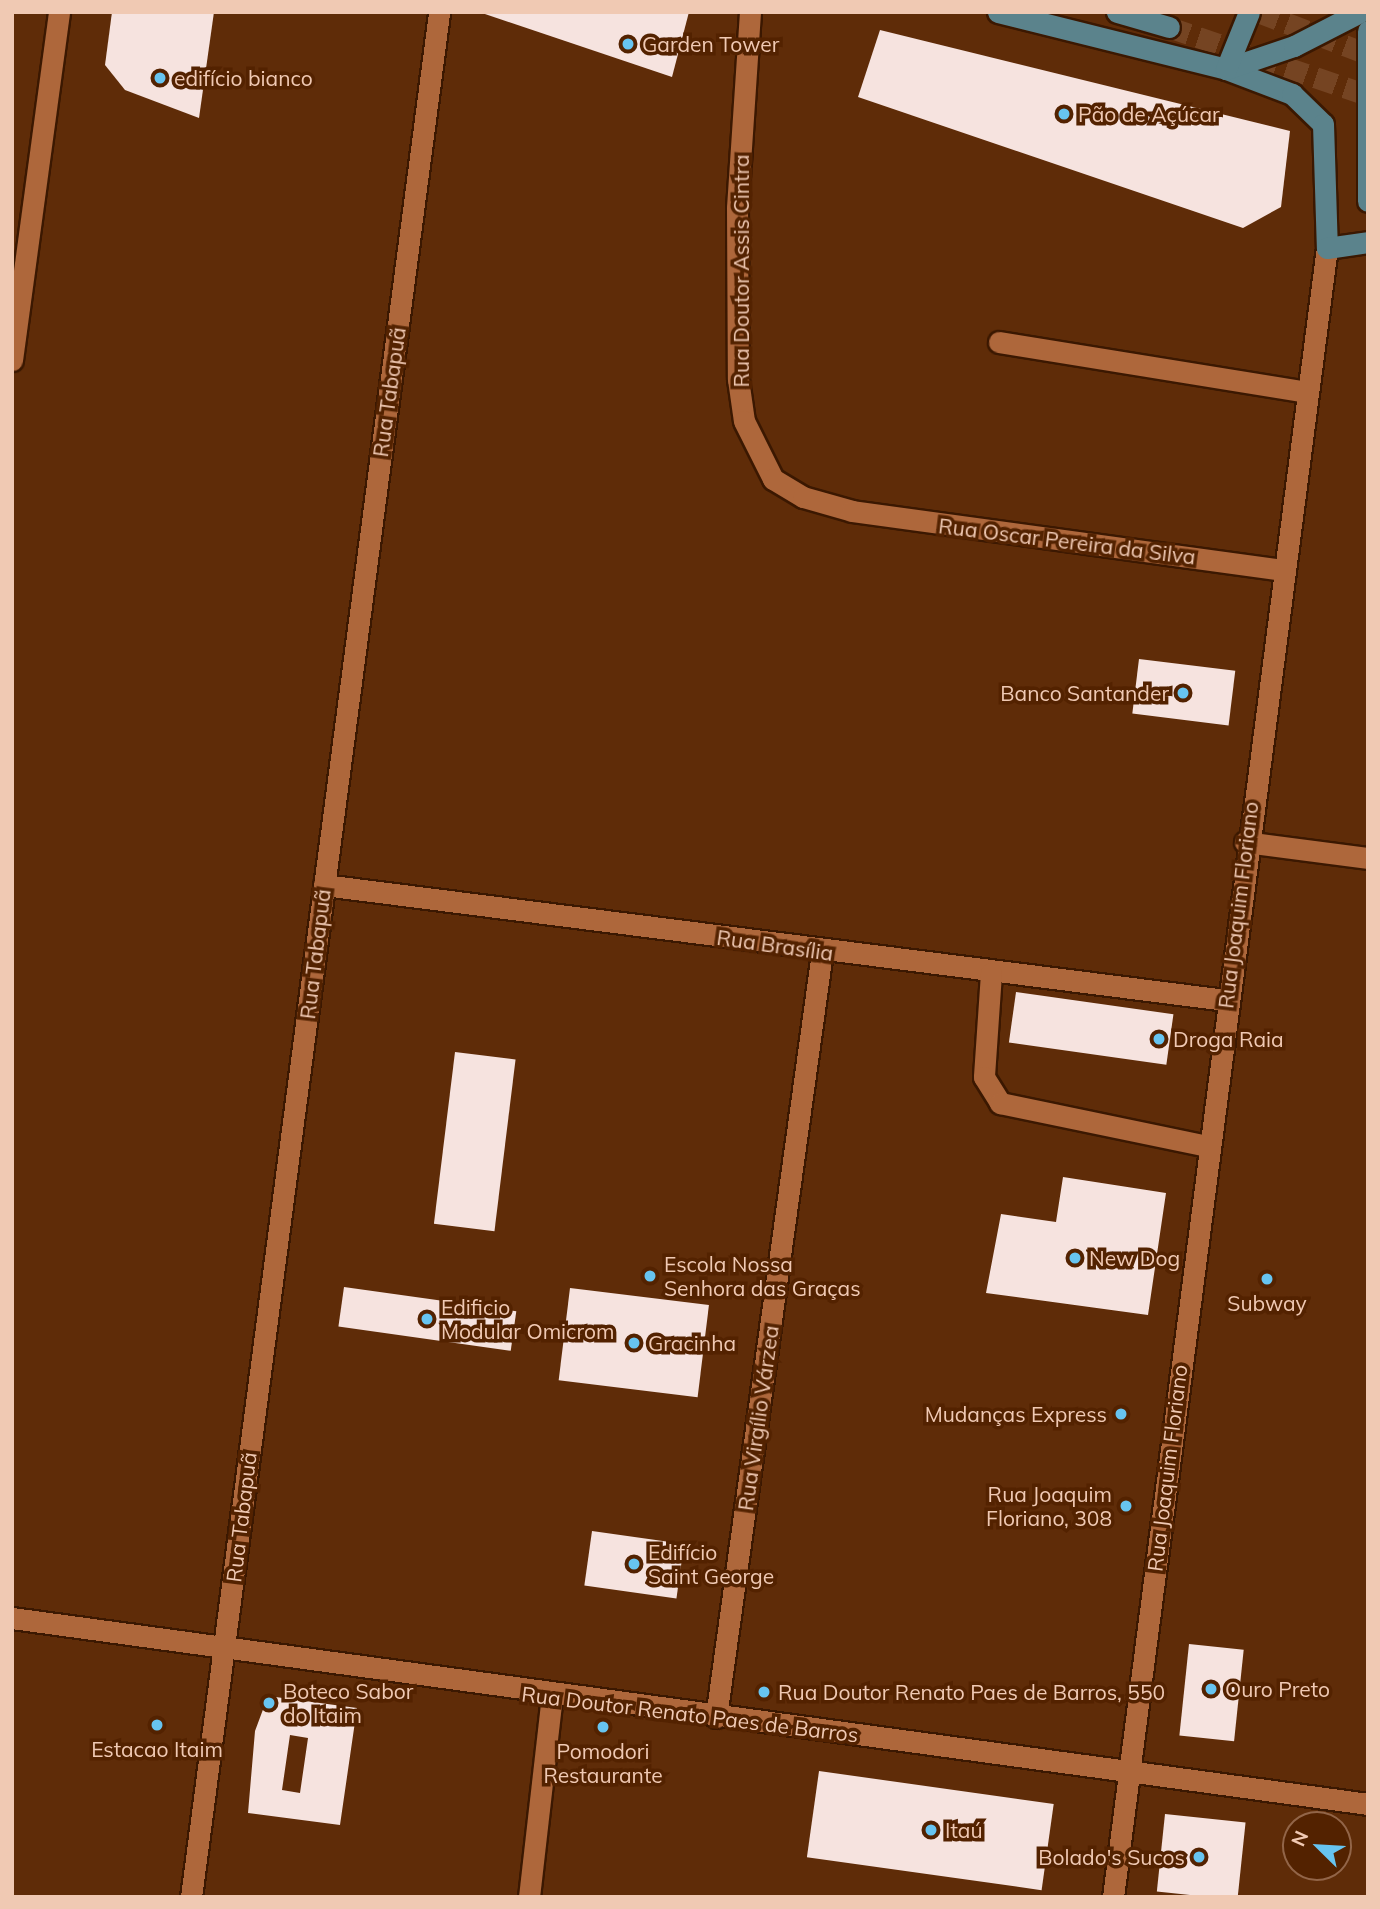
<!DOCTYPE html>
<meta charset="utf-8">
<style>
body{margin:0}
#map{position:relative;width:1380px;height:1909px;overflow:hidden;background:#5f2c08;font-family:Mulish,sans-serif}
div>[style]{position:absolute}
.building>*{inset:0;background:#f6e3df;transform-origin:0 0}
.major-tunnel>*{height:21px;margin-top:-10.5px;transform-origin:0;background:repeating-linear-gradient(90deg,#754422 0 21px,transparent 0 31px)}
.roads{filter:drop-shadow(2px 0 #3b1801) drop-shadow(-2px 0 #3b1801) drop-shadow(0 2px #3b1801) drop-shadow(0 -2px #3b1801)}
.minor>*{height:21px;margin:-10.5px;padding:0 10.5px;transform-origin:10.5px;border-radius:10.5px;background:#ae673b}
.major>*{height:21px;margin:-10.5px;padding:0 10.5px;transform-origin:10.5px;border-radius:10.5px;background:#5b838c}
.dots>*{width:19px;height:19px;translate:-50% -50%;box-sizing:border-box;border:4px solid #532200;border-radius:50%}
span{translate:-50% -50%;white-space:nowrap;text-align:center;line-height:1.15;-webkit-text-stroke:7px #532200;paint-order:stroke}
.poi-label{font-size:21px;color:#f0c9b3}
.left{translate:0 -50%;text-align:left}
.right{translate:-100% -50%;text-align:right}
.street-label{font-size:21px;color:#f0c9b3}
.frame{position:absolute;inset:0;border:14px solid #f0c9b3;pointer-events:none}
.north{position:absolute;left:1282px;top:1811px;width:70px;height:70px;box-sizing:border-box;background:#532200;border:2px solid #926548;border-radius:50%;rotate:294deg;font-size:19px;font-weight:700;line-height:28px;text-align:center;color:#f0c9b3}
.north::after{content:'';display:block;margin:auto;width:24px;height:32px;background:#67c4f0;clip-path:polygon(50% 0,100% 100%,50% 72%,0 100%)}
</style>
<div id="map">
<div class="building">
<div style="clip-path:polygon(112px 12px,214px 12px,199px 118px,125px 90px,105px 65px)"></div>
<div style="clip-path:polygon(479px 12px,689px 12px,672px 77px)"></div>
<div style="clip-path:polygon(880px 30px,1290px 131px,1281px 207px,1243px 228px,858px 97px)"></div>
<div style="left:1139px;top:659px;width:97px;height:55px;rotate:7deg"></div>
<div style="left:1016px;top:992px;width:159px;height:51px;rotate:8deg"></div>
<div style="left:455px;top:1052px;width:61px;height:173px;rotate:7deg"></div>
<div style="clip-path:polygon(1063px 1177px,1166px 1193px,1148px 1315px,986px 1293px,1001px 1214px,1056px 1222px)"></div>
<div style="left:344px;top:1287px;width:174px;height:40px;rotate:8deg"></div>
<div style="left:570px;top:1288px;width:140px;height:93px;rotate:7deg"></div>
<div style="left:592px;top:1531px;width:93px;height:55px;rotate:8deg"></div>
<div style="left:1189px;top:1644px;width:55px;height:92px;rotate:6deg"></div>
<div style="clip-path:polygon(evenodd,268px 1696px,357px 1708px,340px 1825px,248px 1813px,255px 1731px,268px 1696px,290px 1735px,308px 1738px,300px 1793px,282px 1790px,290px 1735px)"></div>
<div style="left:819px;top:1771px;width:237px;height:87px;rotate:8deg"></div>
<div style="left:1165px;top:1814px;width:81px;height:78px;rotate:6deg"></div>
</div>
<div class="major-tunnel">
<div style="left:1258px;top:12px;width:118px;rotate:20.9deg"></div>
<div style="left:1169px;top:27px;width:210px;rotate:18.9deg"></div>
</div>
<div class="roads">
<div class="minor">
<div style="left:750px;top:12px;width:196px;rotate:93.8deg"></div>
<div style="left:737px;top:208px;width:171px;rotate:89.7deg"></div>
<div style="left:738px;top:379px;width:42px;rotate:81.9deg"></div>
<div style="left:744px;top:421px;width:65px;rotate:63.4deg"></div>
<div style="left:773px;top:479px;width:35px;rotate:31deg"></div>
<div style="left:803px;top:497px;width:51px;rotate:15.9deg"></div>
<div style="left:852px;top:511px;width:433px;rotate:7.8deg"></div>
<div style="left:999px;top:342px;width:312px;rotate:9.2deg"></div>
<div style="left:12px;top:360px;width:351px;rotate:-82.3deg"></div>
<div style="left:1245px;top:842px;width:124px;rotate:7.4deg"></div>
<div style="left:324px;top:885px;width:909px;rotate:7.27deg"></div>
<div style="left:991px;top:973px;width:104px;rotate:93.9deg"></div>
<div style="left:984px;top:1077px;width:31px;rotate:58deg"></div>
<div style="left:1000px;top:1103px;width:211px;rotate:11.7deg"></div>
<div style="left:12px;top:1618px;width:1369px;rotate:7.81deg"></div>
<div style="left:716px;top:1717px;width:772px;rotate:-82.11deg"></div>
<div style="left:191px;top:1897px;width:1901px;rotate:-82.5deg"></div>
<div style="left:529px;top:1897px;width:202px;rotate:-83.5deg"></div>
<div style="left:1113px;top:1897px;width:1663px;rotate:-82.61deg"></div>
</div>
<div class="major">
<div style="left:998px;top:12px;width:235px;rotate:14deg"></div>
<div style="left:1226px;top:69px;width:71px;rotate:20.7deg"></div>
<div style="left:1292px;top:94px;width:43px;rotate:44.1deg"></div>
<div style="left:1323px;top:124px;width:124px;rotate:88.2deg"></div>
<div style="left:1327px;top:248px;width:41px;rotate:-8.3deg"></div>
<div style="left:1117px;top:12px;width:54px;rotate:16.1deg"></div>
<div style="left:1368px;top:31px;width:170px;rotate:90deg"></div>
<div style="left:1226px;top:69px;width:72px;rotate:-18.7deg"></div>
<div style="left:1294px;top:46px;width:74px;rotate:-27.3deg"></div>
<div style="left:1226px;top:69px;width:61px;rotate:-68deg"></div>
</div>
</div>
<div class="dots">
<div style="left:628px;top:44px;background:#67c4f0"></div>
<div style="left:160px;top:78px;background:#67c4f0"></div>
<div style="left:1064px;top:114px;background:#67c4f0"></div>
<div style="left:1183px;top:693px;background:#67c4f0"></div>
<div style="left:1159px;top:1039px;background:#67c4f0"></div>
<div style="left:1075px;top:1258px;background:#67c4f0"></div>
<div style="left:650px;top:1276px;background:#67c4f0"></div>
<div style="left:1267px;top:1279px;background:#67c4f0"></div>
<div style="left:427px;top:1319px;background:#67c4f0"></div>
<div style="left:634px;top:1343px;background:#67c4f0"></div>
<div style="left:1121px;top:1414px;background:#67c4f0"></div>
<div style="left:1126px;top:1506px;background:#67c4f0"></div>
<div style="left:634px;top:1564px;background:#67c4f0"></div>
<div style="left:1211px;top:1689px;background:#67c4f0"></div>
<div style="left:764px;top:1692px;background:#67c4f0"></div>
<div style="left:269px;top:1703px;background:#67c4f0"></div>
<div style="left:157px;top:1725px;background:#67c4f0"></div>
<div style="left:603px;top:1727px;background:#67c4f0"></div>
<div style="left:931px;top:1830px;background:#67c4f0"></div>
<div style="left:1199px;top:1857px;background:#67c4f0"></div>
</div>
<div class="poi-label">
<span class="left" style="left:642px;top:44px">Garden Tower</span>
<span class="left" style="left:174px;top:78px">edifício bianco</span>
<span class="left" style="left:1078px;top:114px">Pão de Açúcar</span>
<span class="right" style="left:1169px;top:693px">Banco Santander</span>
<span class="left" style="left:1173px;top:1039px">Droga Raia</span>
<span class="left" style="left:1089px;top:1258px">New Dog</span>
<span class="left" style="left:664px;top:1276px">Escola Nossa<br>Senhora das Graças</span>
<span style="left:1267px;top:1303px">Subway</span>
<span class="left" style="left:441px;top:1319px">Edificio<br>Modular Omicrom</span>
<span class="left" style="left:648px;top:1343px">Gracinha</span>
<span class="right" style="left:1107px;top:1414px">Mudanças Express</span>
<span class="right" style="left:1112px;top:1506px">Rua Joaquim<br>Floriano, 308</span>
<span class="left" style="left:648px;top:1564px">Edifício<br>Saint George</span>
<span class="left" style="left:1225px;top:1689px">Ouro Preto</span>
<span class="left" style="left:283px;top:1703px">Boteco Sabor<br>do Itaim</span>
<span class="left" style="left:778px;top:1692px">Rua Doutor Renato Paes de Barros, 550</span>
<span style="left:157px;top:1749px">Estacao Itaim</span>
<span style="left:603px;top:1763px">Pomodori<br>Restaurante</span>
<span class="left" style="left:945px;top:1830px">Itaú</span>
<span class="right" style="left:1185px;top:1857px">Bolado's Sucos</span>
</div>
<div class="street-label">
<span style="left:741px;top:271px;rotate:-90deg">Rua Doutor Assis Cintra</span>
<span style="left:389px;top:392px;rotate:-82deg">Rua Tabapuã</span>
<span style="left:1067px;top:541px;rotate:7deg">Rua Oscar Pereira da Silva</span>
<span style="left:1238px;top:905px;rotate:-83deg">Rua Joaquim Floriano</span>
<span style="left:775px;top:945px;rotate:8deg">Rua Brasília</span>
<span style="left:315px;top:954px;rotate:-83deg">Rua Tabapuã</span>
<span style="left:758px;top:1418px;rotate:-82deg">Rua Virgílio Várzea</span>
<span style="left:1167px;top:1468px;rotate:-83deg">Rua Joaquim Floriano</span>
<span style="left:241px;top:1517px;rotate:-83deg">Rua Tabapuã</span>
<span style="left:690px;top:1714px;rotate:7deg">Rua Doutor Renato Paes de Barros</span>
</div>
<div class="frame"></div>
<div class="north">N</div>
</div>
